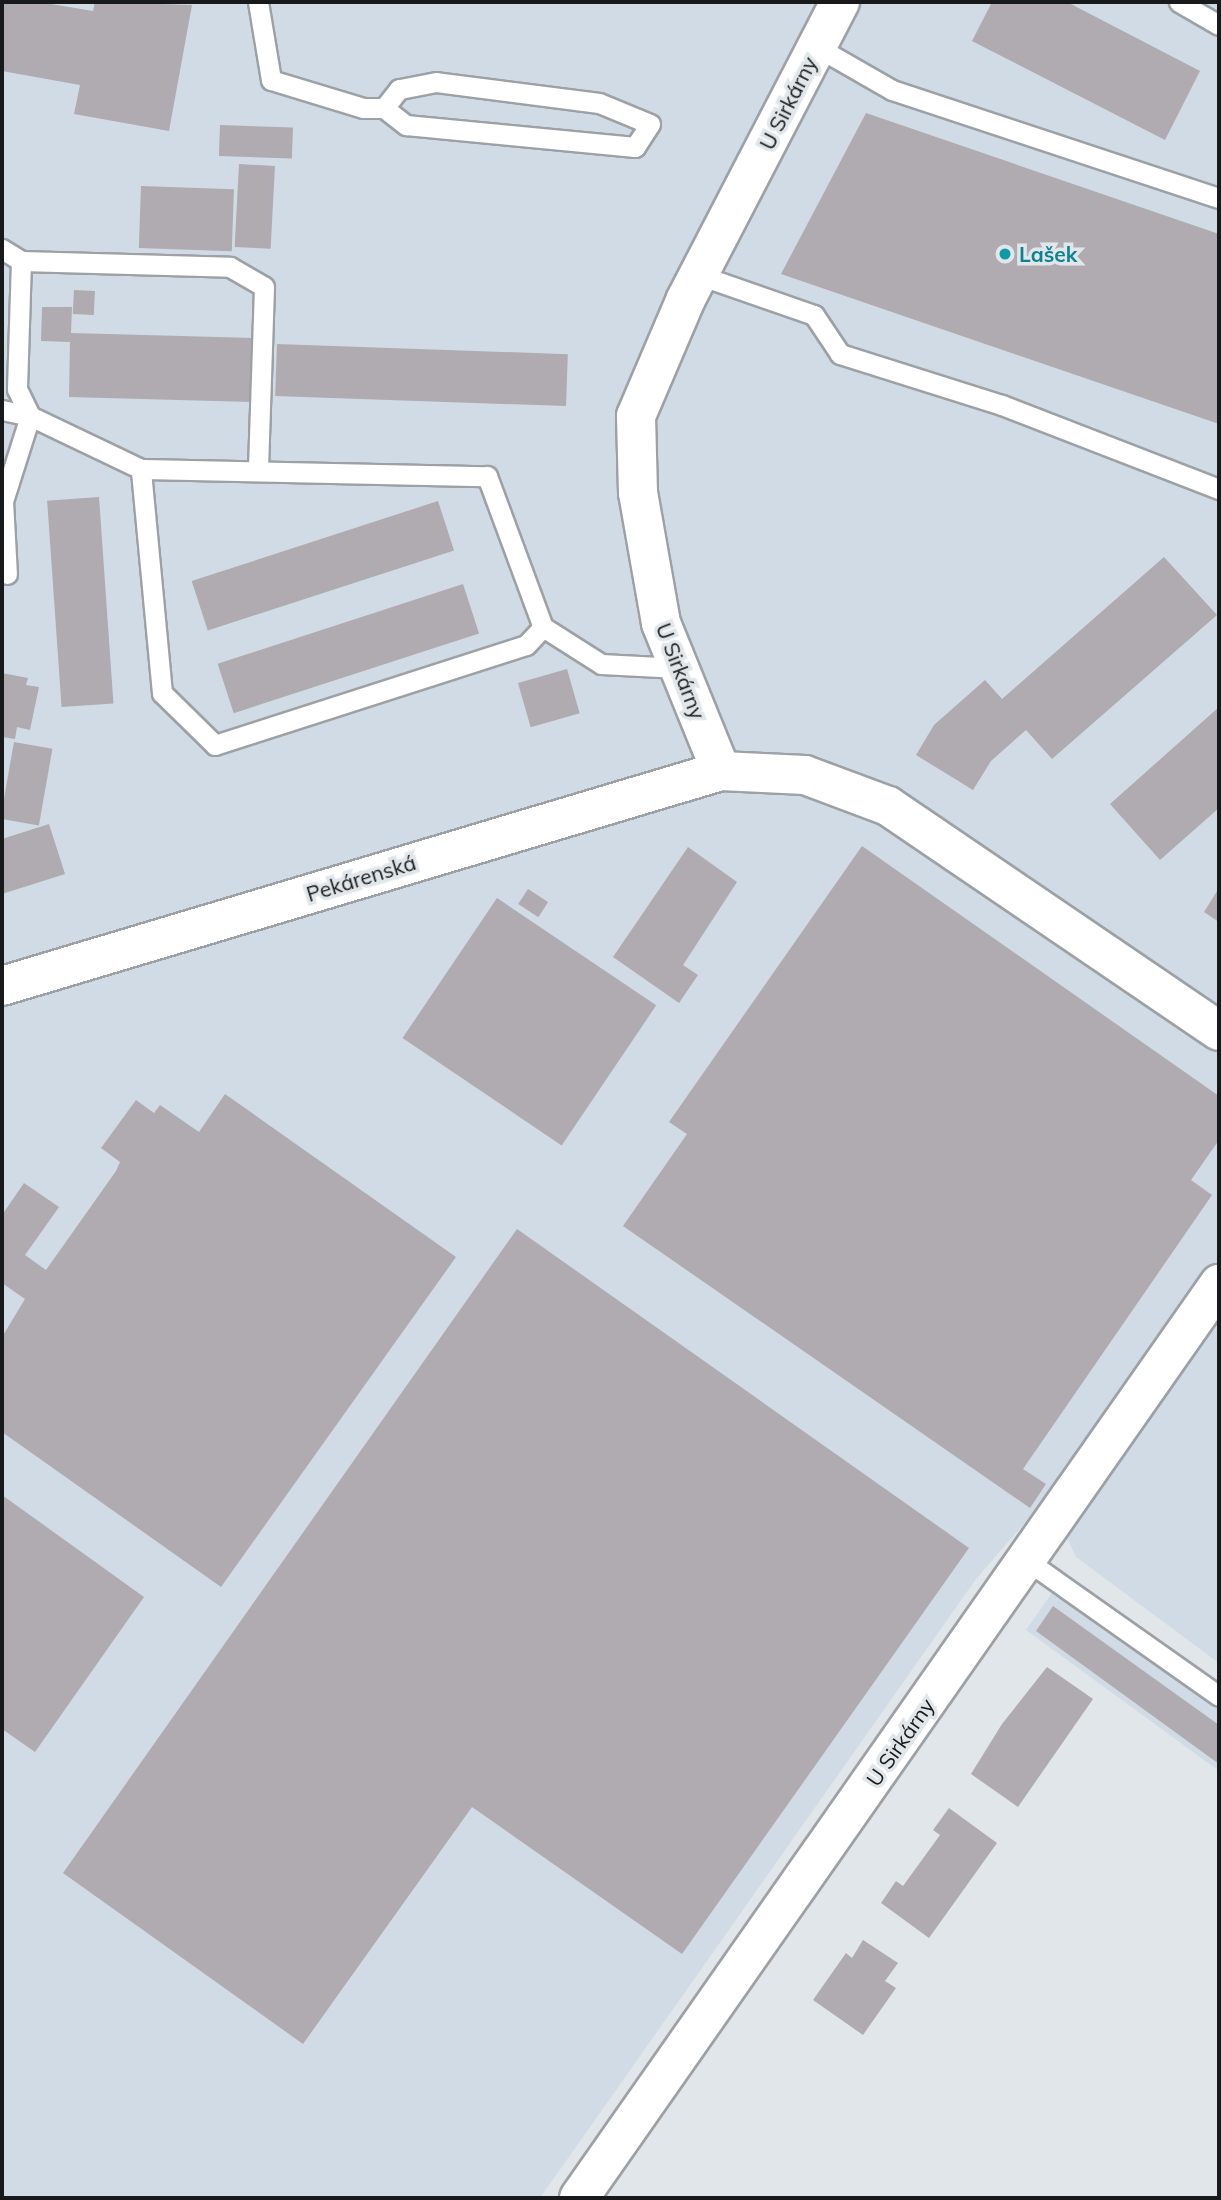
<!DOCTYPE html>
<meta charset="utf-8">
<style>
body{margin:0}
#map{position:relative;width:1221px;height:2200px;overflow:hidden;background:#e1e6ea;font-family:Mulish,sans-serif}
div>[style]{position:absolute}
.built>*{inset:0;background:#d0dbe5}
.building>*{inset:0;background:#afabb0;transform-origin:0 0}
.roads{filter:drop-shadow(2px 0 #9da1a5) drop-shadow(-2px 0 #9da1a5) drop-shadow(0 2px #9da1a5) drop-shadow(0 -2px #9da1a5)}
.lane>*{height:19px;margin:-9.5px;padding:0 9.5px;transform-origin:9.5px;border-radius:9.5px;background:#fff}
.street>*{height:38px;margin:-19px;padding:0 19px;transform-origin:19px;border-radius:19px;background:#fff}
.dots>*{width:19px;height:19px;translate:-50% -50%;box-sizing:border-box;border:4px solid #e1e6ea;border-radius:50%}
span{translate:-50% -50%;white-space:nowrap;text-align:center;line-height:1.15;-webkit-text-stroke:7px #e1e6ea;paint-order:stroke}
.street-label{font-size:21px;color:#17191a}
.culture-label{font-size:21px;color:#0d838f;font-weight:700}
.left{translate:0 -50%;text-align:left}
.frame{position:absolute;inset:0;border:4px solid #17191a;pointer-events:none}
</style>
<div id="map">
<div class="built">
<div style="clip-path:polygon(2px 2px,1219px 2px,1219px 1663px,1076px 1557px,1048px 1496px,976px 1579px,540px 2198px,2px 2198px)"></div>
<div style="clip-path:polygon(1054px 1590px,1219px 1707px,1219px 1771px,1026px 1630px)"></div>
</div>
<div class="building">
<div style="clip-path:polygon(2px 2px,39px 2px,93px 11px,95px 2px,192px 5px,169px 131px,74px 114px,80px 85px,2px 71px)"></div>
<div style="clip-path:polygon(992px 2px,1067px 2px,1200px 71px,1165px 140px,972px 41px)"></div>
<div style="clip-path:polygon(866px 113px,1219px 234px,1219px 424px,781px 274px)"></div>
<div style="left:220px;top:125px;width:73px;height:31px;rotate:2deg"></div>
<div style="left:239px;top:164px;width:36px;height:83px;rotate:3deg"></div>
<div style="left:141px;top:186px;width:93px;height:62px;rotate:2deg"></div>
<div style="left:74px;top:290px;width:21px;height:24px;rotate:3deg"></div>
<div style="clip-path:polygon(42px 307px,72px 307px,71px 333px,254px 338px,252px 402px,69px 397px,70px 342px,41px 341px)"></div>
<div style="left:277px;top:344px;width:291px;height:52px;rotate:2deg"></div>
<div style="left:99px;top:497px;width:207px;height:52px;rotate:86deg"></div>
<div style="left:438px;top:501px;width:52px;height:259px;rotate:72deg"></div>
<div style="clip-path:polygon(1164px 557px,1217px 615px,1052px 759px,1026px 730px,991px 761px,973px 790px,916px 755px,934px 725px,985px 680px,1002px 699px)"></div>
<div style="left:463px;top:584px;width:52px;height:258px;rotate:72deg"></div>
<div style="left:567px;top:669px;width:46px;height:51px;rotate:74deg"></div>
<div style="clip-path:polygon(2px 673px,28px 678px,26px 685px,39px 687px,30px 730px,17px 727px,15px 739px,2px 737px)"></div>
<div style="clip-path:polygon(1219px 707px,1219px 808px,1160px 860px,1110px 804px)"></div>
<div style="left:14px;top:742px;width:39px;height:78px;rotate:10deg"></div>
<div style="clip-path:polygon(49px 824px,65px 874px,2px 894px,2px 839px)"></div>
<div style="clip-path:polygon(862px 846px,1219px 1096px,1219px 1140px,1191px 1180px,1212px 1195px,1023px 1469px,1046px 1484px,1030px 1508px,623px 1226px,687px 1134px,669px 1122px)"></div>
<div style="clip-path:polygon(688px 847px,737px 882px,683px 965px,698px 975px,679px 1003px,613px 957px)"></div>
<div style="clip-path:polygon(1219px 888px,1219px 922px,1204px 912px)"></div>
<div style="left:528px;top:889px;width:24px;height:18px;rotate:33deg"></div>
<div style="left:497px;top:898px;width:192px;height:169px;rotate:34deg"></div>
<div style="clip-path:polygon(225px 1094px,456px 1257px,221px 1587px,2px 1432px,2px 1337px,25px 1299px,2px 1283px,2px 1215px,24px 1183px,59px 1207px,25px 1255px,46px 1270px,116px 1171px,120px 1162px,101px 1148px,136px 1100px,154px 1113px,160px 1105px,199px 1132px)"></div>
<div style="clip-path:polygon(517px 1229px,969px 1548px,682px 1954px,472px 1807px,303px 2044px,63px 1873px)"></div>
<div style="clip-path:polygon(2px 1495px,144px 1597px,35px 1752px,2px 1729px)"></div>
<div style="clip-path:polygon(1053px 1606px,1219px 1725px,1219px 1764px,1036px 1631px)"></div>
<div style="clip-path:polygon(1047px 1667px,1093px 1699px,1018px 1807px,971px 1774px,1002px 1724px)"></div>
<div style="clip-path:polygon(949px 1808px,997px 1843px,929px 1938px,881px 1903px,896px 1881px,903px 1886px,940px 1835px,933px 1830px)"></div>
<div style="clip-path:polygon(863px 1940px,898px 1963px,885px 1981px,896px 1988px,863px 2035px,813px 2000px,846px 1953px,852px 1958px)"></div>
</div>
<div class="roads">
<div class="lane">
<div style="left:258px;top:2px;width:79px;rotate:80.5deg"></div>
<div style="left:271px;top:80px;width:96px;rotate:16.9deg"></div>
<div style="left:363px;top:108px;width:21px"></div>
<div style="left:384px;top:108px;width:28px;rotate:38deg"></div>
<div style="left:406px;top:125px;width:230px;rotate:5.5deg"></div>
<div style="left:635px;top:147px;width:27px;rotate:-57deg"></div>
<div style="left:650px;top:124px;width:55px;rotate:-157.6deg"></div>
<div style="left:599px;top:103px;width:164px;rotate:-172.7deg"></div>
<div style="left:436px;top:82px;width:38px;rotate:169deg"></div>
<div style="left:399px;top:89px;width:24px;rotate:128deg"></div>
<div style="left:1179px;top:2px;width:46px;rotate:29.9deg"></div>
<div style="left:817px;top:47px;width:86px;rotate:29.8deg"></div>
<div style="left:892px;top:90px;width:344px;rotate:18.3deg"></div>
<div style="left:2px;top:249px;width:22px;rotate:32deg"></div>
<div style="left:21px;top:261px;width:128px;rotate:91.8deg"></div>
<div style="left:17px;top:389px;width:30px;rotate:64deg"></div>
<div style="left:30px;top:416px;width:123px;rotate:25.5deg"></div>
<div style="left:21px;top:261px;width:209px;rotate:1.6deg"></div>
<div style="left:230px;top:267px;width:39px;rotate:30deg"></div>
<div style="left:264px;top:287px;width:184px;rotate:91.9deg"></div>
<div style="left:699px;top:275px;width:122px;rotate:19.2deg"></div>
<div style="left:814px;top:315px;width:47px;rotate:56.3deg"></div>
<div style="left:840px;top:354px;width:170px;rotate:17.5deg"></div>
<div style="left:1002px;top:405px;width:233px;rotate:21.2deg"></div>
<div style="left:2px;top:410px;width:29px;rotate:12deg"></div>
<div style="left:30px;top:416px;width:89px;rotate:107.6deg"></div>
<div style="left:3px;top:501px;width:73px;rotate:86.9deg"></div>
<div style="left:543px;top:627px;width:25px;rotate:133deg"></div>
<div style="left:526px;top:645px;width:327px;rotate:162.2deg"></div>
<div style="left:215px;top:745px;width:74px;rotate:-135.5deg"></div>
<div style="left:162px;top:693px;width:225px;rotate:-95.4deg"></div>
<div style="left:141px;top:469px;width:346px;rotate:1.2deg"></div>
<div style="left:487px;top:476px;width:161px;rotate:69.7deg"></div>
<div style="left:543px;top:627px;width:69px;rotate:32.5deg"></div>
<div style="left:601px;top:664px;width:78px;rotate:2.9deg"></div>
<div style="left:1029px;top:1562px;width:232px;rotate:35.2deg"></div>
</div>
<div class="street">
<div style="left:721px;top:771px;width:160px;rotate:-112.1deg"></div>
<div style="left:661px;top:623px;width:132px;rotate:-100deg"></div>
<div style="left:638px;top:493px;width:77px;rotate:-91.5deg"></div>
<div style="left:636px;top:416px;width:127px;rotate:-66.9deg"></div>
<div style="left:686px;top:299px;width:335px;rotate:-62.6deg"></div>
<div style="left:2px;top:986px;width:750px;rotate:-16.65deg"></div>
<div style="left:721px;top:771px;width:84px;rotate:2.7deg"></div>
<div style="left:805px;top:775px;width:89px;rotate:20.5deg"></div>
<div style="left:888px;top:806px;width:400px;rotate:34.2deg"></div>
<div style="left:579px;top:2198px;width:1116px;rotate:-55deg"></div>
</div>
</div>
<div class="dots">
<div style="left:1005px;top:254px;background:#0f9aa8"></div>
</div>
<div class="street-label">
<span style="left:788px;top:103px;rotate:-63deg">U Sirkárny</span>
<span style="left:681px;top:671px;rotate:69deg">U Sirkárny</span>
<span style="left:361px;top:878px;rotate:-17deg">Pekárenská</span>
<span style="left:900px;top:1742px;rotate:-55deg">U Sirkárny</span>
</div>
<div class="culture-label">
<span class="left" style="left:1019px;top:254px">Lašek</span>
</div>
<div class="frame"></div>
</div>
